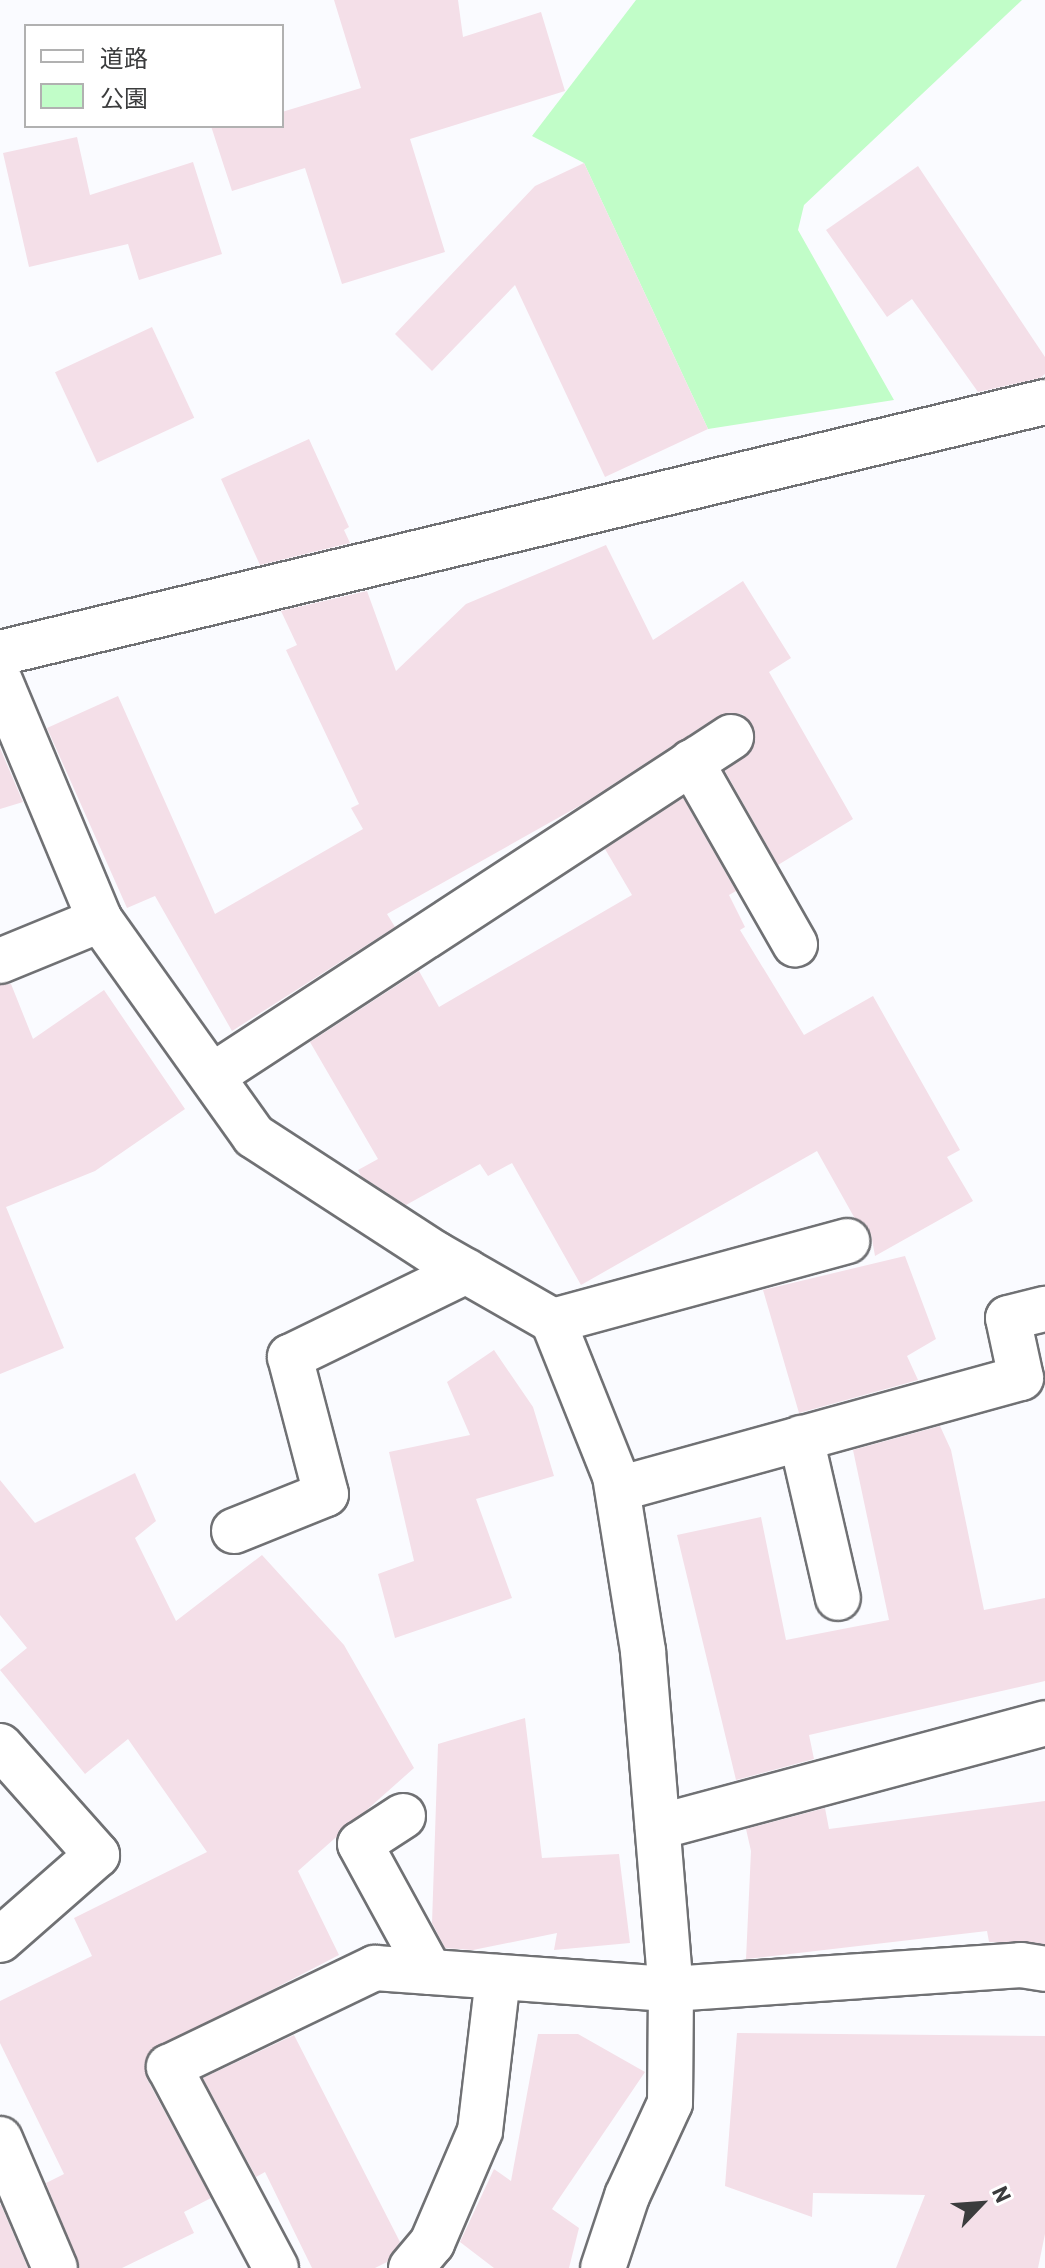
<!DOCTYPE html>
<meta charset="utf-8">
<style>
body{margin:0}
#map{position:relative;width:1045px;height:2268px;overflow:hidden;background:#fafbff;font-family:Barlow,"Noto Sans JP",sans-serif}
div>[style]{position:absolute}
.green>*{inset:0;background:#c1fdc8}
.building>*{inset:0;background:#f4dfe8;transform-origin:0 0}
.roads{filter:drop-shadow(2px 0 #707174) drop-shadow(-2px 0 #707174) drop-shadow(0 2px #707174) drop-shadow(0 -2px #707174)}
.street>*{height:44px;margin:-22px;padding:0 22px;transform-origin:22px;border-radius:22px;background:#fff}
.secondary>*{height:44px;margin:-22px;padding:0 22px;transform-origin:22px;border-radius:22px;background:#fff}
span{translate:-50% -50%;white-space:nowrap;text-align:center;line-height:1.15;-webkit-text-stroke:7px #fff;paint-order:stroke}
.legend{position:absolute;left:24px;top:24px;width:260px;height:104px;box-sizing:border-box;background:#fff;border:2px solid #b1b1b1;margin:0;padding:10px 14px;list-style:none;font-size:24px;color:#3b3c3d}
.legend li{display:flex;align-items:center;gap:16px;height:40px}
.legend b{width:40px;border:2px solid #b1b1b1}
.north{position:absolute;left:941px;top:2164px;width:80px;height:80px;-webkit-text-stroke:6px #fff;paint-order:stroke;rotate:65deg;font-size:22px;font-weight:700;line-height:32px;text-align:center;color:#3b3c3d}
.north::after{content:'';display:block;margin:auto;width:28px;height:36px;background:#3b3c3d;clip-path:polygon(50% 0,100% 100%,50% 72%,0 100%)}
</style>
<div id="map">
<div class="green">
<div style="clip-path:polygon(636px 0,1022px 0,804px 205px,798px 230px,894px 400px,708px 429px,584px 163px,532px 136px)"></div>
</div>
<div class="building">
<div style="clip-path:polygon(334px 0,458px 0,463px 37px,541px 12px,565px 91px,410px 139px,445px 252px,342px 284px,305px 168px,232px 191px,211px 126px,282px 126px,282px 112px,361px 88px)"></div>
<div style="clip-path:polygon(77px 137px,90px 195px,193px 162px,222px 254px,139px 280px,128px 244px,29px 267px,3px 153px)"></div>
<div style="clip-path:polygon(584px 163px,708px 429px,605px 477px,515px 285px,432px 371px,395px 334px,535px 186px)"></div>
<div style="clip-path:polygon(918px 166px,1045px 357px,1045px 374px,1040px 378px,978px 392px,912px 299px,887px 317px,826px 230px)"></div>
<div style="left:152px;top:327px;width:100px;height:107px;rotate:65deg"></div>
<div style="clip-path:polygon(309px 439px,349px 527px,344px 530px,350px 543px,260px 565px,221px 479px)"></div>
<div style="clip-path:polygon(606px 545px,653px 640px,743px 581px,791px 658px,769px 672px,853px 819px,778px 865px,725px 771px,753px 749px,752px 724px,742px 714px,718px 716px,581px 805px,387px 914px,395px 927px,232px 1031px,155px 896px,127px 908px,47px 728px,118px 696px,215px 914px,363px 829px,351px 808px,359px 804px,286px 650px,297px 645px,281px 611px,367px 591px,396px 671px,466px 604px)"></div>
<div style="clip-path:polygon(0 748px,23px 802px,0 809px)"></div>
<div style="clip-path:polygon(683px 798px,736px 891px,729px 895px,745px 927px,740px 930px,804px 1035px,873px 996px,960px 1150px,947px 1157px,973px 1201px,875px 1256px,871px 1234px,854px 1217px,817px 1151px,581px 1285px,512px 1163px,488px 1176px,480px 1164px,406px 1205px,361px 1176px,358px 1170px,378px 1159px,310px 1042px,419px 971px,439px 1007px,632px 895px,605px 849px)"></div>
<div style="clip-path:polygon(11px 984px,33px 1039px,104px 990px,185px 1109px,95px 1171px,6px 1207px,64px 1348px,0 1374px,0 985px)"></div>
<div style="clip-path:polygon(905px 1256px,936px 1339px,907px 1356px,918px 1380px,799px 1413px,763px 1290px)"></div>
<div style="clip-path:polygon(494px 1350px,533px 1407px,554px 1476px,476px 1499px,512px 1598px,395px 1638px,378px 1574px,414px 1561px,389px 1452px,470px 1435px,447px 1382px)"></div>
<div style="clip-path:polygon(940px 1426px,951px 1450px,984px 1610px,1045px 1598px,1045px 1681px,809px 1735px,814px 1759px,736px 1780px,677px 1535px,761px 1517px,786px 1640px,889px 1620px,853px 1450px)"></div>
<div style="clip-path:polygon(135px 1473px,156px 1521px,135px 1538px,176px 1621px,262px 1555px,344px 1645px,414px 1768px,298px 1871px,339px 1955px,148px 2054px,147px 2079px,211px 2198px,184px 2212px,194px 2233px,122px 2268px,80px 2268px,46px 2183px,64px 2174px,0 2043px,0 2001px,92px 1956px,74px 1918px,207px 1852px,128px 1739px,85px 1774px,0 1670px,27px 1648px,0 1615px,0 1480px,35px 1523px)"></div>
<div style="clip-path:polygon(525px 1718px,542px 1858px,619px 1854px,630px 1943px,554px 1950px,557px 1933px,473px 1950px,445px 1948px,432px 1923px,438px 1744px)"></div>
<div style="clip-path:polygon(1045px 1801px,1045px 1944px,989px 1942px,987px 1931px,746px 1959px,751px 1851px,746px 1829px,825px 1808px,829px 1829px)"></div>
<div style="clip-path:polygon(737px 2033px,1045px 2036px,1045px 2234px,1038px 2268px,896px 2268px,925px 2195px,813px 2193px,812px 2217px,725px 2186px)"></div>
<div style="clip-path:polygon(538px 2034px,578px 2034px,645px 2072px,552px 2209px,579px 2228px,569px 2268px,494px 2268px,460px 2242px,494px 2169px,511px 2181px)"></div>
<div style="clip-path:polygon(294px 2035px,400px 2242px,387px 2262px,375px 2268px,312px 2268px,265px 2172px,256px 2177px,203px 2078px)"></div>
<div style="clip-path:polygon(0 2205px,1px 2205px,28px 2268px,0 2268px)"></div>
</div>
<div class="roads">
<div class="street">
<div style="left:0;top:681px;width:259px;rotate:67.3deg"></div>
<div style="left:100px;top:920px;width:265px;rotate:54.5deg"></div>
<div style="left:254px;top:1136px;width:217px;rotate:33deg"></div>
<div style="left:436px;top:1254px;width:135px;rotate:29.8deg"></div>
<div style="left:553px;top:1321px;width:167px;rotate:68.2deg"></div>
<div style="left:615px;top:1476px;width:177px;rotate:80.9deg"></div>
<div style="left:643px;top:1651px;width:339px;rotate:85.3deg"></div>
<div style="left:671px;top:1989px;width:114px;rotate:90.5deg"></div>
<div style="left:670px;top:2103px;width:102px;rotate:114.8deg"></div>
<div style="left:627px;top:2196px;width:76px;rotate:108.4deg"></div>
<div style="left:691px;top:762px;width:210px;rotate:60.3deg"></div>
<div style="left:0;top:961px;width:108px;rotate:-22.3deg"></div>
<div style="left:212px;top:1076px;width:620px;rotate:-33.15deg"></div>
<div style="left:553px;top:1321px;width:305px;rotate:-15.2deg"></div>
<div style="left:801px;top:1438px;width:164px;rotate:77deg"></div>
<div style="left:618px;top:1489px;width:418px;rotate:-15.4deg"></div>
<div style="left:1021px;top:1378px;width:61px;rotate:-102.2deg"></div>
<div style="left:1008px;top:1318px;width:38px;rotate:-14deg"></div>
<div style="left:234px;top:1531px;width:99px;rotate:-21.9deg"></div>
<div style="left:326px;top:1494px;width:142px;rotate:-104.7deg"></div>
<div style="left:290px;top:1357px;width:196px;rotate:-26deg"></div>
<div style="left:0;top:1746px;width:146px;rotate:48.3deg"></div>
<div style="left:97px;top:1855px;width:129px;rotate:138.8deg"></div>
<div style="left:403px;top:1816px;width:51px;rotate:146.9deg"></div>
<div style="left:360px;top:1844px;width:146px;rotate:61.3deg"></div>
<div style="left:658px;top:1827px;width:401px;rotate:-15deg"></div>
<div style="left:0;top:2139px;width:140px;rotate:66.9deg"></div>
<div style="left:276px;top:2268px;width:228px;rotate:-118deg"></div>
<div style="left:169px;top:2067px;width:229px;rotate:-25.7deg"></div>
<div style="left:375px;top:1968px;width:297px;rotate:4.1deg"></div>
<div style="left:671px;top:1989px;width:351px;rotate:-3.9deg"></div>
<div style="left:1021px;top:1965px;width:24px;rotate:9deg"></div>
<div style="left:411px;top:2268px;width:33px;rotate:-50deg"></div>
<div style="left:432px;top:2243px;width:122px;rotate:-66.8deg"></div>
<div style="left:480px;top:2131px;width:155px;rotate:-83.3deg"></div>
</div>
<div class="secondary">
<div style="left:0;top:653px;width:1075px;rotate:-13.51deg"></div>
</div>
</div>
<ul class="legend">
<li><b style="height:10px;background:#fff"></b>道路</li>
<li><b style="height:22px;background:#c1fdc8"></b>公園</li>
</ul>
<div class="north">N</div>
</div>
